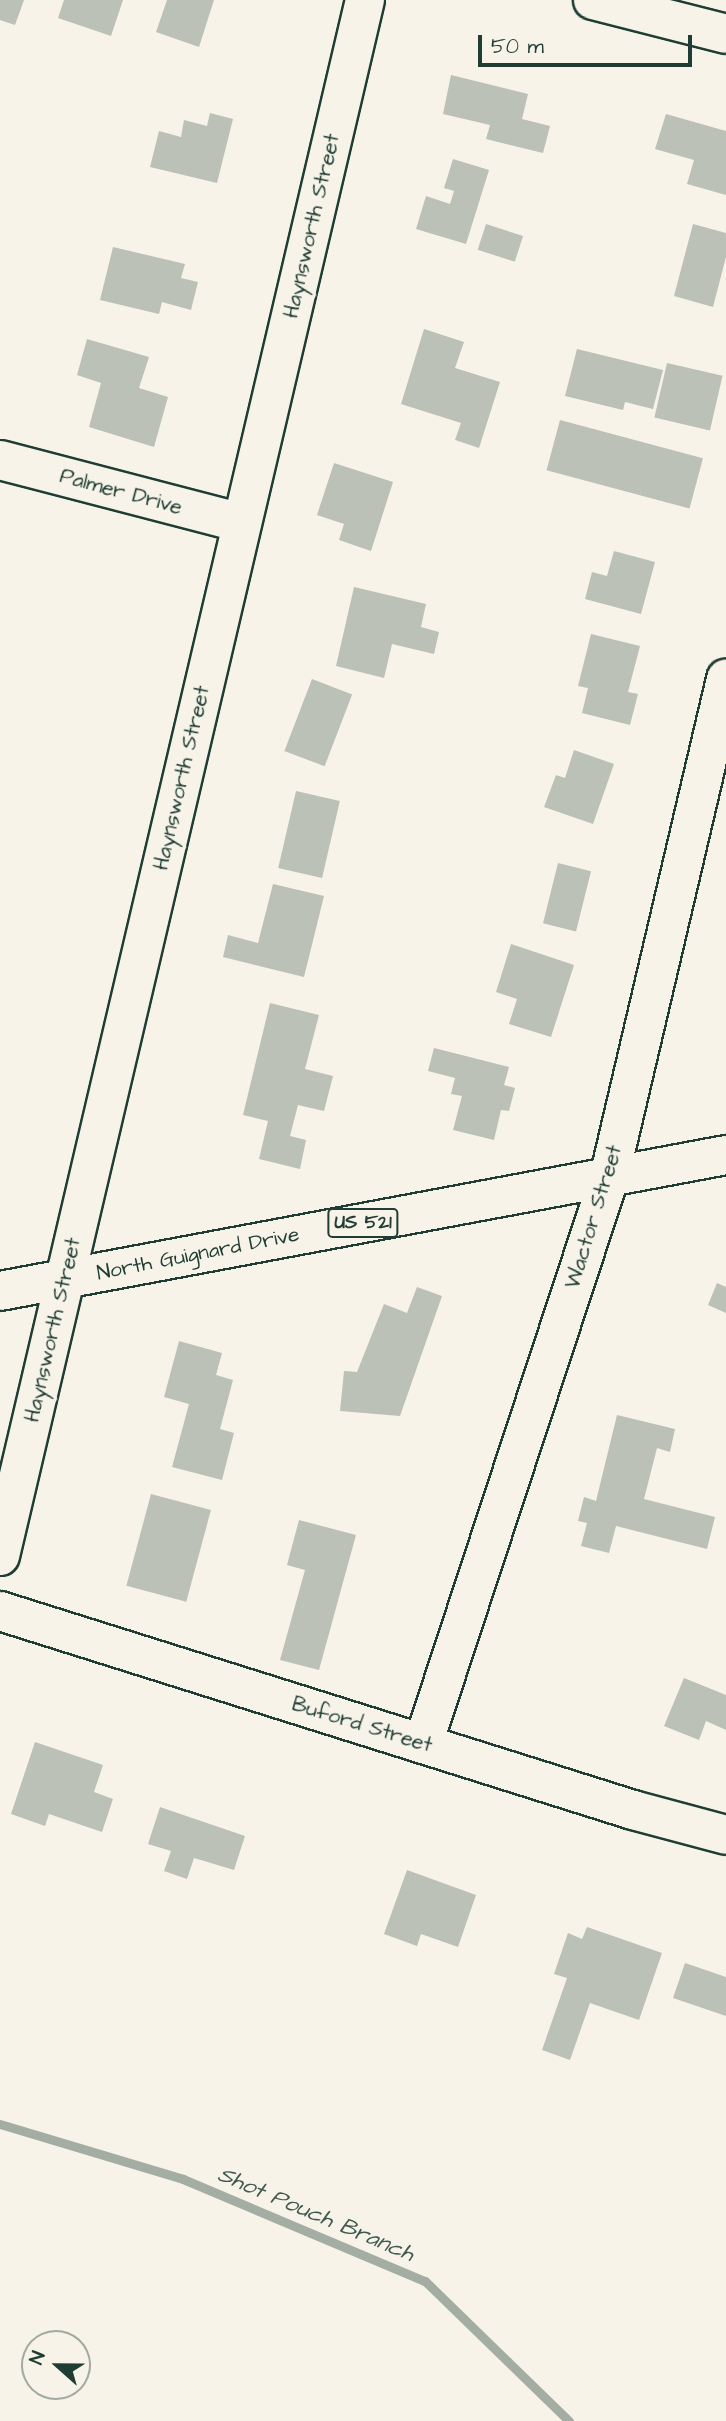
<!DOCTYPE html>
<style>
body{margin:0}
#map{position:relative;width:726px;height:2421px;overflow:hidden;background:#f7f3e8;font-family:"Architects Daughter",sans-serif}
div>[style]{position:absolute}
.stream>*{height:9px;margin:-4.5px;padding:0 4.5px;transform-origin:4.5px;border-radius:4.5px;background:#a4ada3}
.building>*{inset:0;background:#bbc1b6;transform-origin:0 0}
.roads{filter:drop-shadow(2px 0 #1f3d34) drop-shadow(-2px 0 #1f3d34) drop-shadow(0 2px #1f3d34) drop-shadow(0 -2px #1f3d34)}
.minor>*{height:38px;margin:-19px;padding:0 19px;transform-origin:19px;border-radius:19px;background:#f7f3e8}
.highway>*{height:38px;margin:-19px;padding:0 19px;transform-origin:19px;border-radius:19px;background:#f7f3e8}
span{translate:-50% -50%;white-space:nowrap;text-align:center;line-height:1.15;-webkit-text-stroke:7px #f7f3e8;paint-order:stroke}
.shield-label span{padding:2px 5px;background:#f7f3e8;border:2px solid;border-radius:5px;-webkit-text-stroke-width:0}
.shield-label{font-size:19px;color:#1f3d34;font-weight:700}
.street-label{font-size:21px;color:#1f3d34}
.water-label{font-size:23px;color:#405950;font-style:italic}
.north{position:absolute;left:21px;top:2330px;width:70px;height:70px;box-sizing:border-box;background:#f7f3e8;border:2px solid #a1aaa0;border-radius:50%;rotate:291deg;font-size:19px;font-weight:700;line-height:28px;text-align:center;color:#1f3d34}
.north::after{content:'';display:block;margin:auto;width:24px;height:32px;background:#1f3d34;clip-path:polygon(50% 0,100% 100%,50% 72%,0 100%)}
.scale{position:absolute;left:478px;top:35px;width:214px;height:32px;box-sizing:border-box;border:4px solid #1f3d34;border-top:0;padding-left:9px;font-size:21px;line-height:24px;white-space:nowrap;color:#1f3d34;-webkit-text-stroke:5px #f7f3e8;paint-order:stroke}
</style>
<div id="map">
<div class="stream">
<div style="left:0;top:2124px;width:191px;rotate:16.7deg"></div>
<div style="left:183px;top:2179px;width:263px;rotate:22.9deg"></div>
<div style="left:425px;top:2281px;width:201px;rotate:44.2deg"></div>
</div>
<div class="building">
<div style="clip-path:polygon(0 0,24px 0,15px 25px,0 20px)"></div>
<div style="clip-path:polygon(64px 0,123px 0,111px 36px,58px 18px)"></div>
<div style="clip-path:polygon(167px 0,214px 0,199px 47px,156px 32px)"></div>
<div style="clip-path:polygon(451px 75px,528px 94px,522px 119px,550px 126px,543px 153px,486px 139px,490px 125px,443px 114px)"></div>
<div style="clip-path:polygon(210px 113px,233px 119px,217px 183px,150px 167px,159px 131px,181px 137px,184px 120px,207px 126px)"></div>
<div style="clip-path:polygon(666px 114px,726px 131px,726px 195px,687px 184px,694px 160px,655px 149px)"></div>
<div style="clip-path:polygon(453px 159px,489px 170px,466px 244px,416px 229px,426px 196px,450px 204px,454px 191px,444px 188px)"></div>
<div style="left:486px;top:224px;width:39px;height:27px;rotate:18deg"></div>
<div style="clip-path:polygon(693px 224px,726px 233px,726px 257px,713px 307px,674px 296px)"></div>
<div style="clip-path:polygon(113px 247px,185px 264px,181px 278px,198px 282px,191px 310px,162px 302px,159px 314px,100px 300px)"></div>
<div style="clip-path:polygon(424px 329px,464px 342px,455px 368px,500px 382px,479px 448px,455px 440px,461px 423px,401px 404px)"></div>
<div style="clip-path:polygon(87px 339px,149px 357px,139px 388px,168px 397px,154px 447px,89px 427px,101px 383px,77px 375px)"></div>
<div style="clip-path:polygon(577px 349px,663px 370px,653px 409px,625px 402px,623px 410px,565px 396px)"></div>
<div style="left:667px;top:363px;width:57px;height:56px;rotate:13deg"></div>
<div style="left:560px;top:420px;width:148px;height:52px;rotate:15deg"></div>
<div style="clip-path:polygon(334px 463px,393px 482px,371px 551px,339px 540px,344px 524px,317px 515px)"></div>
<div style="clip-path:polygon(614px 551px,655px 562px,641px 614px,585px 599px,592px 572px,607px 576px)"></div>
<div style="clip-path:polygon(354px 587px,426px 604px,421px 627px,439px 632px,434px 654px,392px 644px,384px 678px,336px 666px)"></div>
<div style="clip-path:polygon(591px 634px,640px 646px,628px 692px,638px 694px,630px 725px,582px 713px,588px 688px,578px 686px)"></div>
<div style="left:312px;top:679px;width:43px;height:77px;rotate:21deg"></div>
<div style="clip-path:polygon(574px 750px,614px 764px,593px 824px,544px 807px,556px 775px,565px 778px)"></div>
<div style="left:296px;top:791px;width:45px;height:79px;rotate:13deg"></div>
<div style="left:558px;top:863px;width:34px;height:62px;rotate:14deg"></div>
<div style="clip-path:polygon(273px 884px,324px 896px,304px 977px,223px 957px,228px 935px,258px 943px)"></div>
<div style="clip-path:polygon(511px 944px,574px 965px,551px 1037px,509px 1024px,517px 999px,496px 992px)"></div>
<div style="clip-path:polygon(270px 1003px,319px 1015px,305px 1069px,333px 1076px,324px 1111px,298px 1105px,290px 1136px,306px 1140px,300px 1169px,259px 1159px,268px 1121px,243px 1115px)"></div>
<div style="clip-path:polygon(434px 1048px,509px 1067px,504px 1085px,515px 1088px,509px 1111px,501px 1110px,494px 1140px,453px 1130px,462px 1096px,451px 1094px,455px 1078px,428px 1071px)"></div>
<div style="clip-path:polygon(717px 1283px,726px 1287px,726px 1313px,708px 1305px)"></div>
<div style="clip-path:polygon(417px 1287px,442px 1296px,400px 1416px,340px 1411px,344px 1371px,357px 1372px,384px 1304px,407px 1313px)"></div>
<div style="clip-path:polygon(179px 1341px,222px 1353px,216px 1375px,233px 1380px,220px 1429px,234px 1433px,222px 1480px,172px 1467px,189px 1404px,164px 1397px)"></div>
<div style="clip-path:polygon(617px 1415px,675px 1429px,670px 1452px,657px 1448px,644px 1499px,715px 1517px,707px 1549px,616px 1526px,609px 1553px,581px 1546px,587px 1523px,578px 1521px,584px 1497px,596px 1501px)"></div>
<div style="left:151px;top:1494px;width:62px;height:95px;rotate:15deg"></div>
<div style="clip-path:polygon(299px 1520px,356px 1535px,319px 1670px,280px 1660px,305px 1570px,287px 1565px)"></div>
<div style="clip-path:polygon(684px 1678px,726px 1695px,726px 1730px,706px 1721px,699px 1740px,664px 1726px)"></div>
<div style="clip-path:polygon(35px 1742px,103px 1765px,94px 1792px,113px 1799px,102px 1832px,49px 1814px,45px 1826px,11px 1814px)"></div>
<div style="clip-path:polygon(160px 1807px,245px 1836px,234px 1870px,194px 1858px,187px 1879px,164px 1871px,171px 1851px,148px 1844px)"></div>
<div style="clip-path:polygon(407px 1870px,476px 1895px,458px 1947px,421px 1934px,417px 1946px,384px 1934px)"></div>
<div style="clip-path:polygon(587px 1927px,662px 1953px,639px 2020px,590px 2003px,570px 2060px,542px 2050px,567px 1978px,554px 1974px,568px 1933px,582px 1939px)"></div>
<div style="clip-path:polygon(685px 1963px,726px 1977px,726px 2016px,673px 1998px)"></div>
</div>
<div class="roads">
<div class="minor">
<div style="left:593px;top:0;width:137px;rotate:14.3deg"></div>
<div style="left:0;top:460px;width:250px;rotate:14.6deg"></div>
<div style="left:0;top:1556px;width:1598px;rotate:-76.8deg"></div>
<div style="left:0;top:1611px;width:664px;rotate:17.45deg"></div>
<div style="left:633px;top:1810px;width:96px;rotate:15deg"></div>
<div style="left:423px;top:1744px;width:596px;rotate:-71.81deg"></div>
<div style="left:609px;top:1178px;width:513px;rotate:-76.8deg"></div>
</div>
<div class="highway">
<div style="left:0;top:1291px;width:739px;rotate:-10.61deg"></div>
</div>
</div>
<div class="shield-label">
<span style="left:363px;top:1223px">US 521</span>
</div>
<div class="street-label">
<span style="left:312px;top:226px;rotate:-77deg">Haynsworth Street</span>
<span style="left:121px;top:492px;rotate:15deg">Palmer Drive</span>
<span style="left:182px;top:778px;rotate:-77deg">Haynsworth Street</span>
<span style="left:594px;top:1217px;rotate:-73deg">Wactor Street</span>
<span style="left:198px;top:1254px;rotate:-11deg">North Guignard Drive</span>
<span style="left:53px;top:1330px;rotate:-77deg">Haynsworth Street</span>
<span style="left:362px;top:1725px;rotate:17deg">Buford Street</span>
</div>
<div class="water-label">
<span style="left:316px;top:2214px;rotate:23deg">Shot Pouch Branch</span>
</div>
<div class="north">N</div>
<div class="scale">50 m</div>
</div>
